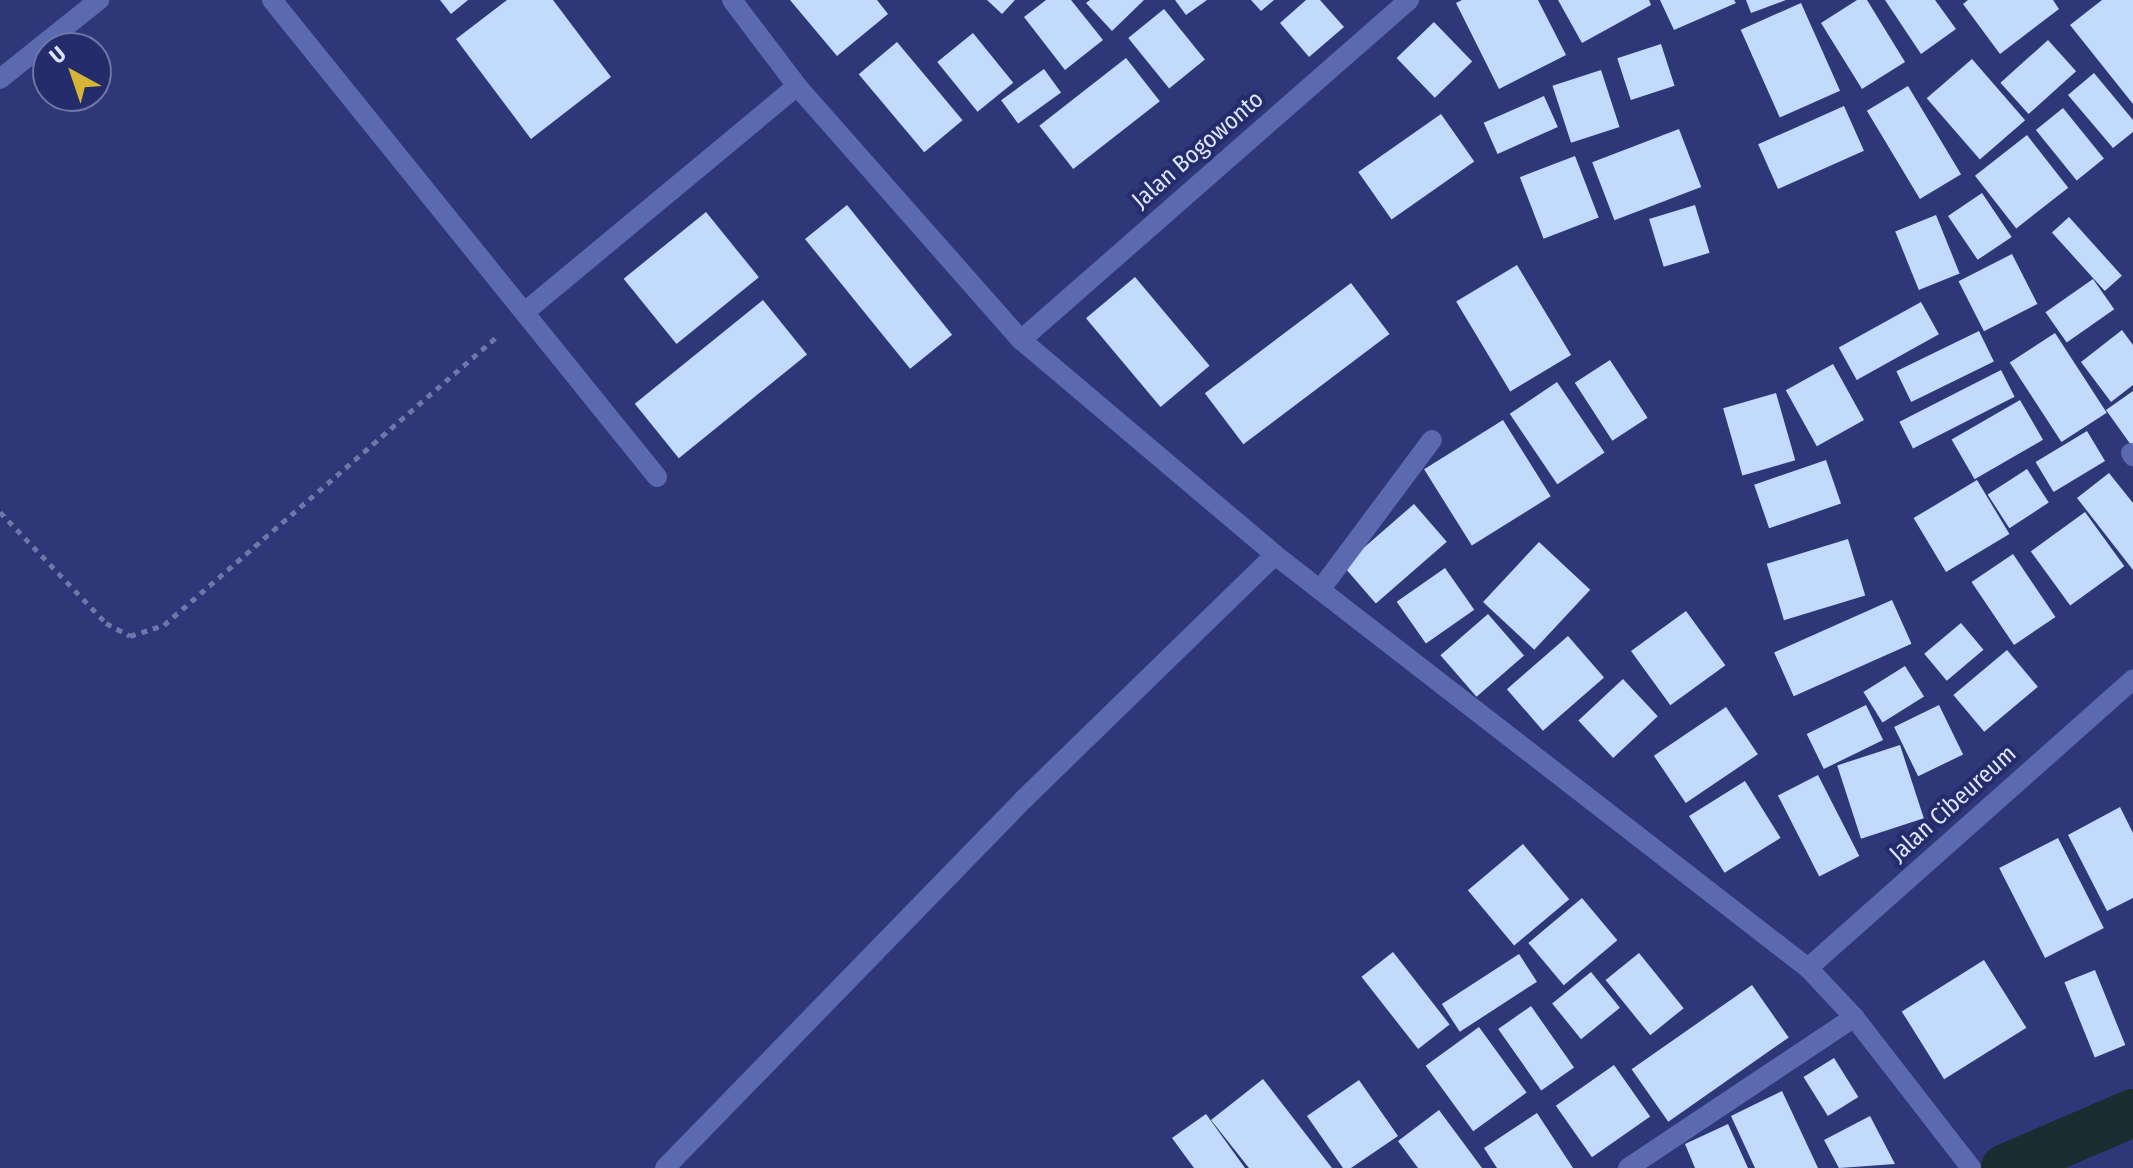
<!DOCTYPE html>
<style>
body{margin:0}
#map{position:relative;width:2133px;height:1168px;overflow:hidden;background:#2e3778;font-family:"Fira Sans Condensed",sans-serif}
div>[style]{position:absolute}
.canal>*{height:48px;margin:-24px;padding:0 24px;transform-origin:24px;border-radius:24px;background:#192d31}
.building>*{inset:0;background:#c2dbfc;transform-origin:0 0}
.path>*{height:5px;margin-top:-2.5px;transform-origin:0;background:repeating-linear-gradient(90deg,#6f77a8 0 6px,transparent 0 12px)}
.minor>*{height:20px;margin:-10px;padding:0 10px;transform-origin:10px;border-radius:10px;background:#5b69ae}
span{translate:-50% -50%;white-space:nowrap;text-align:center;line-height:1.15;-webkit-text-stroke:8px #252c6c;paint-order:stroke}
.street-label{font-size:24px;color:#dee4fc}
.north{position:absolute;left:32px;top:32px;width:80px;height:80px;box-sizing:border-box;background:#252c6c;border:2px solid #6f76a6;border-radius:50%;rotate:320deg;font-size:22px;font-weight:700;line-height:32px;text-align:center;color:#dee4fc}
.north::after{content:'';display:block;margin:auto;width:28px;height:36px;background:#d6b534;clip-path:polygon(50% 0,100% 100%,50% 72%,0 100%)}
</style>
<div id="map">
<div class="canal">
<div style="left:2005px;top:1168px;width:139px;rotate:-23.3deg"></div>
</div>
<div class="building">
<div style="clip-path:polygon(440px 0,468px 0,451px 14px)"></div>
<div style="clip-path:polygon(507px 0,553px 0,611px 77px,531px 139px,456px 39px)"></div>
<div style="clip-path:polygon(790px 0,877px 0,888px 14px,837px 56px)"></div>
<div style="clip-path:polygon(987px 0,1015px 0,1002px 14px)"></div>
<div style="clip-path:polygon(1046px 0,1071px 0,1103px 40px,1065px 70px,1024px 17px)"></div>
<div style="clip-path:polygon(1090px 0,1144px 0,1112px 31px,1086px 3px)"></div>
<div style="clip-path:polygon(1175px 0,1207px 0,1186px 15px)"></div>
<div style="clip-path:polygon(1251px 0,1274px 0,1261px 11px)"></div>
<div style="clip-path:polygon(1306px 0,1320px 0,1344px 27px,1309px 57px,1280px 23px)"></div>
<div style="clip-path:polygon(1462px 0,1538px 0,1566px 55px,1499px 89px,1456px 3px)"></div>
<div style="clip-path:polygon(1558px 0,1649px 0,1651px 5px,1582px 43px)"></div>
<div style="clip-path:polygon(1660px 0,1734px 0,1736px 3px,1674px 30px)"></div>
<div style="clip-path:polygon(1746px 0,1786px 0,1751px 13px)"></div>
<div style="clip-path:polygon(1857px 0,1867px 0,1905px 62px,1862px 89px,1821px 23px)"></div>
<div style="clip-path:polygon(1885px 0,1935px 0,1956px 29px,1921px 54px)"></div>
<div style="clip-path:polygon(1968px 0,2053px 0,2059px 9px,2000px 54px,1963px 4px)"></div>
<div style="clip-path:polygon(2102px 0,2133px 0,2133px 104px,2070px 25px)"></div>
<div style="left:1801px;top:3px;width:96px;height:66px;rotate:66deg"></div>
<div style="left:1164px;top:9px;width:65px;height:46px;rotate:51deg"></div>
<div style="left:1434px;top:22px;width:55px;height:52px;rotate:46deg"></div>
<div style="left:973px;top:33px;width:64px;height:46px;rotate:51deg"></div>
<div style="left:2048px;top:40px;width:42px;height:64px;rotate:48deg"></div>
<div style="left:897px;top:42px;width:102px;height:50px;rotate:50deg"></div>
<div style="left:1661px;top:44px;width:44px;height:46px;rotate:72deg"></div>
<div style="left:1126px;top:58px;width:55px;height:110px;rotate:52deg"></div>
<div style="left:1972px;top:59px;width:81px;height:60px;rotate:49deg"></div>
<div style="left:1044px;top:69px;width:29px;height:53px;rotate:54deg"></div>
<div style="left:1601px;top:70px;width:60px;height:51px;rotate:72deg"></div>
<div style="clip-path:polygon(2094px 73px,2133px 120px,2133px 132px,2113px 148px,2068px 95px)"></div>
<div style="left:1908px;top:86px;width:103px;height:48px;rotate:59deg"></div>
<div style="left:1544px;top:96px;width:34px;height:66px;rotate:66deg"></div>
<div style="left:1844px;top:106px;width:49px;height:94px;rotate:66deg"></div>
<div style="left:2063px;top:108px;width:65px;height:35px;rotate:51deg"></div>
<div style="left:1441px;top:114px;width:58px;height:101px;rotate:55deg"></div>
<div style="left:1679px;top:129px;width:62px;height:93px;rotate:69deg"></div>
<div style="left:2027px;top:135px;width:67px;height:66px;rotate:52deg"></div>
<div style="left:1575px;top:156px;width:66px;height:59px;rotate:69deg"></div>
<div style="left:1982px;top:193px;width:53px;height:41px;rotate:56deg"></div>
<div style="left:847px;top:205px;width:167px;height:54px;rotate:51deg"></div>
<div style="left:1695px;top:205px;width:50px;height:48px;rotate:73deg"></div>
<div style="left:706px;top:212px;width:84px;height:106px;rotate:51deg"></div>
<div style="left:1936px;top:215px;width:63px;height:44px;rotate:68deg"></div>
<div style="left:2069px;top:217px;width:79px;height:23px;rotate:48deg"></div>
<div style="left:2012px;top:254px;width:56px;height:60px;rotate:63deg"></div>
<div style="left:1517px;top:265px;width:105px;height:71px;rotate:59deg"></div>
<div style="left:1135px;top:277px;width:116px;height:64px;rotate:50deg"></div>
<div style="left:2093px;top:279px;width:37px;height:58px;rotate:55deg"></div>
<div style="left:1351px;top:283px;width:64px;height:183px;rotate:53deg"></div>
<div style="left:763px;top:300px;width:70px;height:165px;rotate:51deg"></div>
<div style="left:1921px;top:302px;width:37px;height:94px;rotate:61deg"></div>
<div style="clip-path:polygon(2122px 330px,2133px 345px,2133px 385px,2111px 402px,2081px 362px)"></div>
<div style="left:1979px;top:331px;width:34px;height:92px;rotate:64deg"></div>
<div style="left:2055px;top:333px;width:95px;height:54px;rotate:57deg"></div>
<div style="left:1610px;top:360px;width:69px;height:42px;rotate:57deg"></div>
<div style="left:1833px;top:364px;width:64px;height:54px;rotate:61deg"></div>
<div style="left:2001px;top:370px;width:30px;height:114px;rotate:63deg"></div>
<div style="left:1557px;top:382px;width:85px;height:57px;rotate:56deg"></div>
<div style="clip-path:polygon(2133px 391px,2133px 444px,2131px 445px,2106px 410px)"></div>
<div style="left:1776px;top:393px;width:70px;height:55px;rotate:74deg"></div>
<div style="left:2020px;top:400px;width:46px;height:79px;rotate:60deg"></div>
<div style="left:1503px;top:420px;width:90px;height:93px;rotate:58deg"></div>
<div style="left:2087px;top:431px;width:35px;height:60px;rotate:59deg"></div>
<div style="left:1826px;top:460px;width:46px;height:76px;rotate:71deg"></div>
<div style="left:2027px;top:469px;width:40px;height:47px;rotate:57deg"></div>
<div style="clip-path:polygon(2109px 473px,2133px 503px,2133px 570px,2077px 498px)"></div>
<div style="left:1977px;top:480px;width:63px;height:74px;rotate:59deg"></div>
<div style="left:1414px;top:504px;width:50px;height:94px;rotate:49deg"></div>
<div style="left:2085px;top:512px;width:67px;height:67px;rotate:54deg"></div>
<div style="left:1848px;top:539px;width:59px;height:85px;rotate:73deg"></div>
<div style="left:1539px;top:542px;width:70px;height:82px;rotate:43deg"></div>
<div style="left:2013px;top:554px;width:76px;height:50px;rotate:56deg"></div>
<div style="left:1445px;top:568px;width:51px;height:59px;rotate:55deg"></div>
<div style="left:1892px;top:600px;width:48px;height:129px;rotate:66deg"></div>
<div style="left:1686px;top:611px;width:67px;height:68px;rotate:54deg"></div>
<div style="left:1488px;top:614px;width:55px;height:63px;rotate:49deg"></div>
<div style="left:1961px;top:623px;width:35px;height:48px;rotate:50deg"></div>
<div style="left:1568px;top:636px;width:55px;height:81px;rotate:49deg"></div>
<div style="left:2007px;top:650px;width:48px;height:70px;rotate:50deg"></div>
<div style="left:1905px;top:666px;width:36px;height:49px;rotate:58deg"></div>
<div style="left:1623px;top:679px;width:51px;height:61px;rotate:47deg"></div>
<div style="left:1866px;top:705px;width:39px;height:66px;rotate:64deg"></div>
<div style="left:1939px;top:705px;width:55px;height:50px;rotate:64deg"></div>
<div style="left:1726px;top:707px;width:57px;height:87px;rotate:56deg"></div>
<div style="left:1900px;top:745px;width:77px;height:66px;rotate:72deg"></div>
<div style="left:1818px;top:775px;width:91px;height:45px;rotate:63deg"></div>
<div style="left:1745px;top:781px;width:67px;height:66px;rotate:58deg"></div>
<div style="clip-path:polygon(2120px 807px,2133px 833px,2133px 898px,2107px 911px,2068px 835px)"></div>
<div style="left:2058px;top:838px;width:101px;height:66px;rotate:63deg"></div>
<div style="left:1523px;top:844px;width:72px;height:72px;rotate:50deg"></div>
<div style="left:1582px;top:898px;width:55px;height:70px;rotate:50deg"></div>
<div style="left:1393px;top:952px;width:92px;height:40px;rotate:52deg"></div>
<div style="left:1639px;top:953px;width:71px;height:43px;rotate:51deg"></div>
<div style="left:1519px;top:954px;width:33px;height:92px;rotate:57deg"></div>
<div style="left:1984px;top:960px;width:80px;height:97px;rotate:58deg"></div>
<div style="left:2095px;top:970px;width:81px;height:33px;rotate:68deg"></div>
<div style="left:1591px;top:972px;width:46px;height:50px;rotate:51deg"></div>
<div style="left:1752px;top:985px;width:64px;height:147px;rotate:55deg"></div>
<div style="left:1531px;top:1006px;width:75px;height:40px;rotate:55deg"></div>
<div style="left:1479px;top:1027px;width:81px;height:66px;rotate:54deg"></div>
<div style="left:1834px;top:1058px;width:46px;height:36px;rotate:58deg"></div>
<div style="left:1614px;top:1065px;width:63px;height:71px;rotate:55deg"></div>
<div style="clip-path:polygon(1263px 1079px,1332px 1168px,1249px 1168px,1211px 1120px)"></div>
<div style="clip-path:polygon(1359px 1080px,1398px 1136px,1351px 1168px,1343px 1168px,1307px 1116px)"></div>
<div style="clip-path:polygon(1782px 1091px,1818px 1168px,1755px 1168px,1731px 1116px)"></div>
<div style="clip-path:polygon(1439px 1110px,1482px 1168px,1418px 1168px,1398px 1141px)"></div>
<div style="clip-path:polygon(1537px 1113px,1573px 1168px,1497px 1168px,1484px 1148px)"></div>
<div style="clip-path:polygon(1206px 1114px,1245px 1168px,1194px 1168px,1172px 1138px)"></div>
<div style="clip-path:polygon(1870px 1116px,1895px 1164px,1839px 1168px,1824px 1140px)"></div>
<div style="clip-path:polygon(1728px 1124px,1748px 1168px,1695px 1168px,1685px 1144px)"></div>
</div>
<div class="path">
<div style="left:0;top:512px;width:153px;rotate:46.3deg"></div>
<div style="left:106px;top:623px;width:27px;rotate:28deg"></div>
<div style="left:130px;top:636px;width:36px;rotate:-18deg"></div>
<div style="left:164px;top:625px;width:442px;rotate:-40.9deg"></div>
</div>
<div class="minor">
<div style="left:272px;top:0;width:613px;rotate:51.09deg"></div>
<div style="left:732px;top:0;width:108px;rotate:52.9deg"></div>
<div style="left:797px;top:86px;width:339px;rotate:48.6deg"></div>
<div style="left:1021px;top:340px;width:333px;rotate:40.2deg"></div>
<div style="left:1275px;top:555px;width:674px;rotate:37.77deg"></div>
<div style="left:1808px;top:968px;width:67px;rotate:46.8deg"></div>
<div style="left:1854px;top:1017px;width:191px;rotate:52.2deg"></div>
<div style="left:0;top:79px;width:127px;rotate:-38.6deg"></div>
<div style="left:526px;top:311px;width:352px;rotate:-39.7deg"></div>
<div style="left:1021px;top:340px;width:516px;rotate:-41.23deg"></div>
<div style="left:2131px;top:453px;width:4px;rotate:56deg"></div>
<div style="left:1320px;top:590px;width:187px;rotate:-53.3deg"></div>
<div style="left:1808px;top:968px;width:435px;rotate:-41.6deg"></div>
<div style="left:665px;top:1168px;width:515px;rotate:-45.79deg"></div>
<div style="left:1024px;top:799px;width:350px;rotate:-44.2deg"></div>
<div style="left:1628px;top:1168px;width:272px;rotate:-33.7deg"></div>
</div>
<div class="street-label">
<span style="left:1198px;top:150px;rotate:-41deg">Jalan Bogowonto</span>
<span style="left:1953px;top:804px;rotate:-42deg">Jalan Cibeureum</span>
</div>
<div class="north">U</div>
</div>
